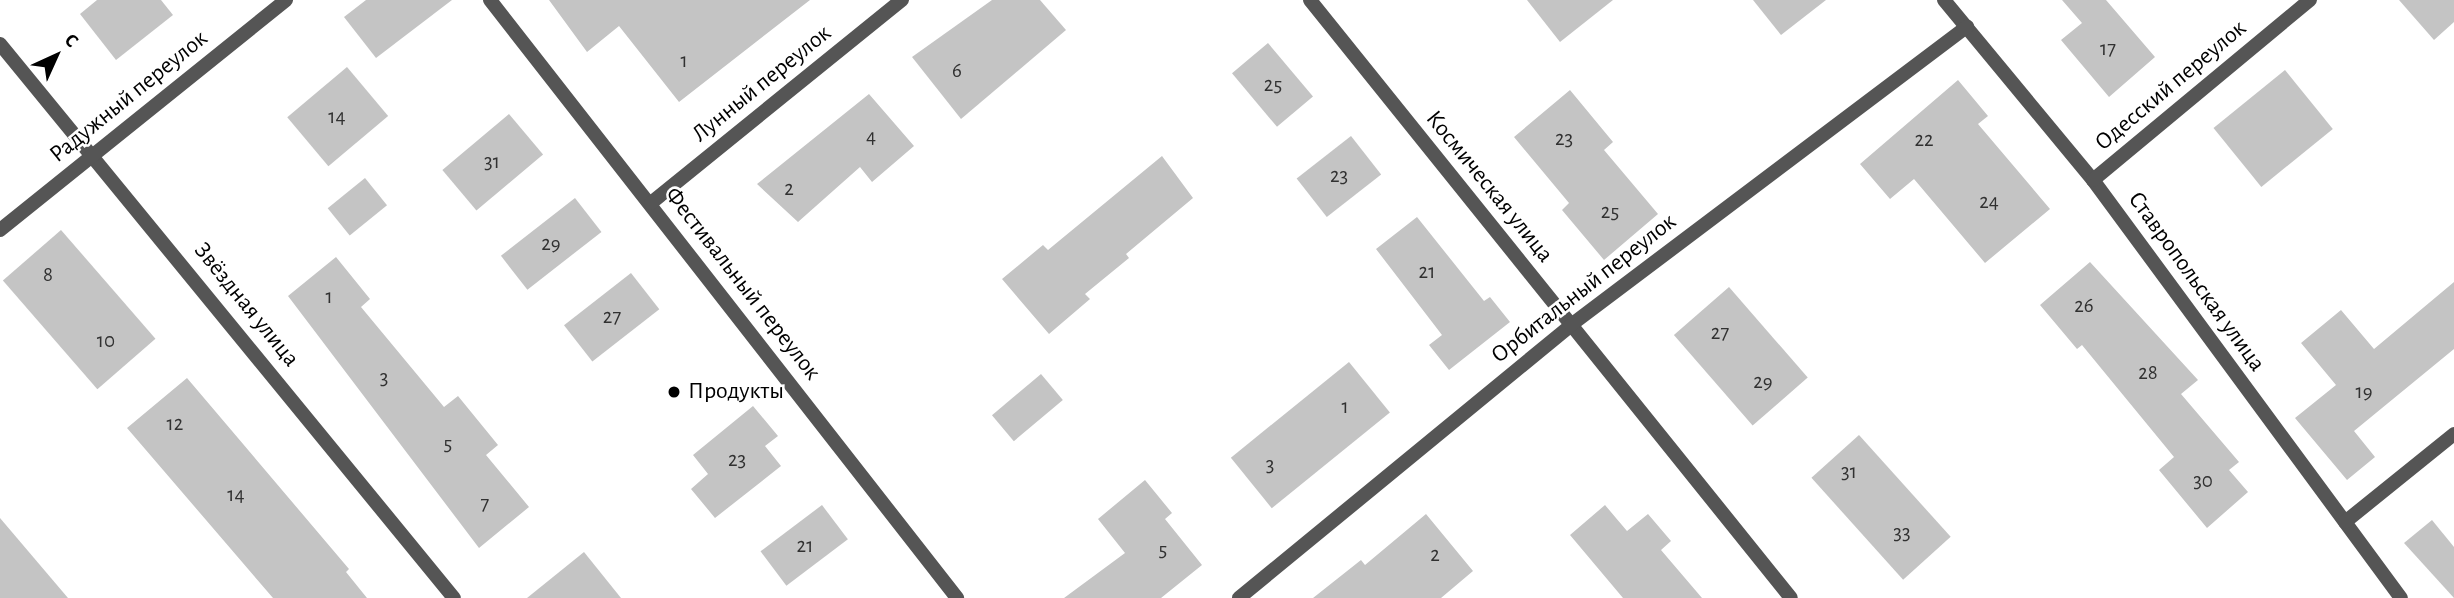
<!DOCTYPE html>
<meta charset="utf-8">
<style>
body{margin:0}
#map{position:relative;width:2454px;height:598px;overflow:hidden;background:#fff;font-family:"Alegreya Sans",sans-serif}
div>[style]{position:absolute}
.building>*{inset:0;background:#c4c4c4;transform-origin:0 0}
.minor>*{height:14px;margin:-7px;padding:0 7px;transform-origin:7px;border-radius:7px;background:#555}
.dots>*{width:19px;height:19px;translate:-50% -50%;box-sizing:border-box;border:4px solid #fff;border-radius:50%}
span{translate:-50% -50%;white-space:nowrap;text-align:center;line-height:1.15;-webkit-text-stroke:5px #fff;paint-order:stroke}
.number-label{font-size:21px;color:#313131}
.number-label span{-webkit-text-stroke-width:0}
.street-label{font-size:24px;color:#000}
.poi-label{font-size:24px;color:#000}
.left{translate:0 -50%;text-align:left}
.north{position:absolute;left:21px;top:21px;width:70px;height:70px;-webkit-text-stroke:5px #fff;paint-order:stroke;rotate:45deg;font-size:19px;font-weight:700;line-height:28px;text-align:center;color:#000}
.north::after{content:'';display:block;margin:auto;width:24px;height:32px;background:#000;clip-path:polygon(50% 0,100% 100%,50% 72%,0 100%)}
</style>
<div id="map">
<div class="building">
<div style="clip-path:polygon(97px 0,161px 0,173px 15px,116px 60px,80px 14px)"></div>
<div style="clip-path:polygon(366px 0,452px 0,376px 58px,344px 17px)"></div>
<div style="clip-path:polygon(549px 0,810px 0,679px 102px,619px 26px,587px 52px)"></div>
<div style="clip-path:polygon(992px 0,1040px 0,1066px 30px,961px 119px,912px 57px)"></div>
<div style="clip-path:polygon(1527px 0,1613px 0,1560px 42px)"></div>
<div style="clip-path:polygon(1753px 0,1826px 0,1781px 35px)"></div>
<div style="clip-path:polygon(2062px 0,2106px 0,2155px 57px,2109px 97px,2061px 40px,2082px 23px)"></div>
<div style="clip-path:polygon(2399px 0,2454px 0,2454px 22px,2434px 40px)"></div>
<div style="left:1268px;top:43px;width:70px;height:47px;rotate:50deg"></div>
<div style="left:347px;top:67px;width:64px;height:78px;rotate:50deg"></div>
<div style="left:2285px;top:70px;width:76px;height:92px;rotate:51deg"></div>
<div style="clip-path:polygon(1958px 80px,1988px 116px,1978px 124px,2050px 209px,1985px 263px,1914px 179px,1890px 199px,1860px 164px)"></div>
<div style="clip-path:polygon(1570px 90px,1613px 142px,1604px 150px,1658px 214px,1604px 260px,1562px 210px,1569px 203px,1514px 137px)"></div>
<div style="clip-path:polygon(869px 94px,914px 146px,872px 182px,860px 167px,798px 222px,757px 184px)"></div>
<div style="left:509px;top:114px;width:53px;height:87px;rotate:50deg"></div>
<div style="left:1351px;top:136px;width:49px;height:69px;rotate:52deg"></div>
<div style="clip-path:polygon(1162px 156px,1193px 198px,1126px 254px,1129px 258px,1085px 294px,1090px 299px,1049px 334px,1002px 279px,1043px 245px,1048px 250px)"></div>
<div style="left:365px;top:178px;width:35px;height:48px;rotate:51deg"></div>
<div style="left:575px;top:198px;width:43px;height:94px;rotate:52deg"></div>
<div style="clip-path:polygon(1417px 217px,1484px 301px,1490px 297px,1510px 322px,1449px 370px,1429px 345px,1442px 335px,1376px 249px)"></div>
<div style="left:61px;top:230px;width:144px;height:77px;rotate:49deg"></div>
<div style="clip-path:polygon(336px 257px,370px 299px,361px 307px,444px 407px,458px 396px,498px 445px,486px 455px,529px 507px,479px 548px,288px 296px)"></div>
<div style="clip-path:polygon(2090px 262px,2198px 380px,2181px 394px,2239px 462px,2229px 470px,2248px 492px,2207px 528px,2159px 470px,2174px 457px,2082px 345px,2077px 349px,2040px 305px)"></div>
<div style="left:631px;top:273px;width:46px;height:85px;rotate:52deg"></div>
<div style="clip-path:polygon(2454px 282px,2454px 349px,2354px 431px,2375px 457px,2347px 480px,2295px 418px,2336px 385px,2301px 343px,2341px 310px,2374px 349px)"></div>
<div style="left:1729px;top:287px;width:120px;height:73px;rotate:49deg"></div>
<div style="left:1349px;top:362px;width:65px;height:152px;rotate:51deg"></div>
<div style="left:1041px;top:374px;width:34px;height:64px;rotate:50deg"></div>
<div style="clip-path:polygon(187px 378px,349px 569px,346px 572px,367px 598px,273px 598px,127px 428px)"></div>
<div style="clip-path:polygon(753px 406px,778px 436px,765px 446px,781px 466px,715px 518px,691px 489px,708px 474px,693px 455px)"></div>
<div style="left:1859px;top:435px;width:137px;height:64px;rotate:48deg"></div>
<div style="clip-path:polygon(1145px 480px,1172px 513px,1165px 519px,1202px 565px,1161px 598px,1064px 598px,1125px 553px,1098px 519px)"></div>
<div style="left:822px;top:505px;width:43px;height:77px;rotate:53deg"></div>
<div style="clip-path:polygon(1605px 505px,1627px 531px,1648px 514px,1671px 541px,1661px 550px,1702px 598px,1623px 598px,1570px 535px)"></div>
<div style="clip-path:polygon(1426px 514px,1473px 571px,1441px 598px,1313px 598px,1361px 560px,1365px 565px)"></div>
<div style="clip-path:polygon(0 518px,68px 598px,0 598px)"></div>
<div style="clip-path:polygon(2432px 520px,2454px 547px,2454px 598px,2404px 543px)"></div>
<div style="clip-path:polygon(584px 552px,621px 598px,527px 598px)"></div>
</div>
<div class="minor">
<div style="left:490px;top:0;width:759px;rotate:52.01deg"></div>
<div style="left:1310px;top:0;width:767px;rotate:51.19deg"></div>
<div style="left:1944px;top:0;width:234px;rotate:50.4deg"></div>
<div style="left:2093px;top:180px;width:519px;rotate:53.62deg"></div>
<div style="left:0;top:44px;width:716px;rotate:50.67deg"></div>
<div style="left:2093px;top:180px;width:282px;rotate:-39.7deg"></div>
<div style="left:651px;top:203px;width:323px;rotate:-39deg"></div>
<div style="left:0;top:230px;width:367px;rotate:-38.8deg"></div>
<div style="left:2345px;top:522px;width:140px;rotate:-38.9deg"></div>
<div style="left:1239px;top:598px;width:430px;rotate:-39.4deg"></div>
<div style="left:1571px;top:325px;width:496px;rotate:-37deg"></div>
</div>
<div class="dots">
<div style="left:674px;top:392px;background:#000"></div>
</div>
<div class="number-label">
<span style="left:2108px;top:49px">17</span>
<span style="left:684px;top:61px">1</span>
<span style="left:957px;top:71px">6</span>
<span style="left:1273px;top:85px">25</span>
<span style="left:337px;top:117px">14</span>
<span style="left:871px;top:137px">4</span>
<span style="left:1564px;top:139px">23</span>
<span style="left:1924px;top:140px">22</span>
<span style="left:492px;top:162px">31</span>
<span style="left:1339px;top:176px">23</span>
<span style="left:789px;top:189px">2</span>
<span style="left:1989px;top:202px">24</span>
<span style="left:1610px;top:212px">25</span>
<span style="left:551px;top:244px">29</span>
<span style="left:1427px;top:272px">21</span>
<span style="left:48px;top:275px">8</span>
<span style="left:329px;top:297px">1</span>
<span style="left:2084px;top:306px">26</span>
<span style="left:612px;top:317px">27</span>
<span style="left:1720px;top:333px">27</span>
<span style="left:106px;top:341px">10</span>
<span style="left:2148px;top:373px">28</span>
<span style="left:384px;top:378px">3</span>
<span style="left:1763px;top:382px">29</span>
<span style="left:2364px;top:392px">19</span>
<span style="left:1345px;top:407px">1</span>
<span style="left:175px;top:424px">12</span>
<span style="left:448px;top:444px">5</span>
<span style="left:737px;top:460px">23</span>
<span style="left:1270px;top:465px">3</span>
<span style="left:1849px;top:472px">31</span>
<span style="left:2203px;top:481px">30</span>
<span style="left:236px;top:495px">14</span>
<span style="left:485px;top:504px">7</span>
<span style="left:1902px;top:533px">33</span>
<span style="left:805px;top:546px">21</span>
<span style="left:1163px;top:550px">5</span>
<span style="left:1435px;top:555px">2</span>
</div>
<div class="street-label">
<span style="left:762px;top:84px;rotate:-39deg">Лунный переулок</span>
<span style="left:2171px;top:86px;rotate:-40deg">Одесский переулок</span>
<span style="left:129px;top:97px;rotate:-39deg">Радужный переулок</span>
<span style="left:1489px;top:187px;rotate:51deg">Космическая улица</span>
<span style="left:2196px;top:282px;rotate:54deg">Ставропольская улица</span>
<span style="left:742px;top:284px;rotate:52deg">Фестивальный переулок</span>
<span style="left:1584px;top:289px;rotate:-38deg">Орбитальный переулок</span>
<span style="left:246px;top:305px;rotate:51deg">Звёздная улица</span>
</div>
<div class="poi-label">
<span class="left" style="left:688px;top:392px">Продукты</span>
</div>
<div class="north">С</div>
</div>
